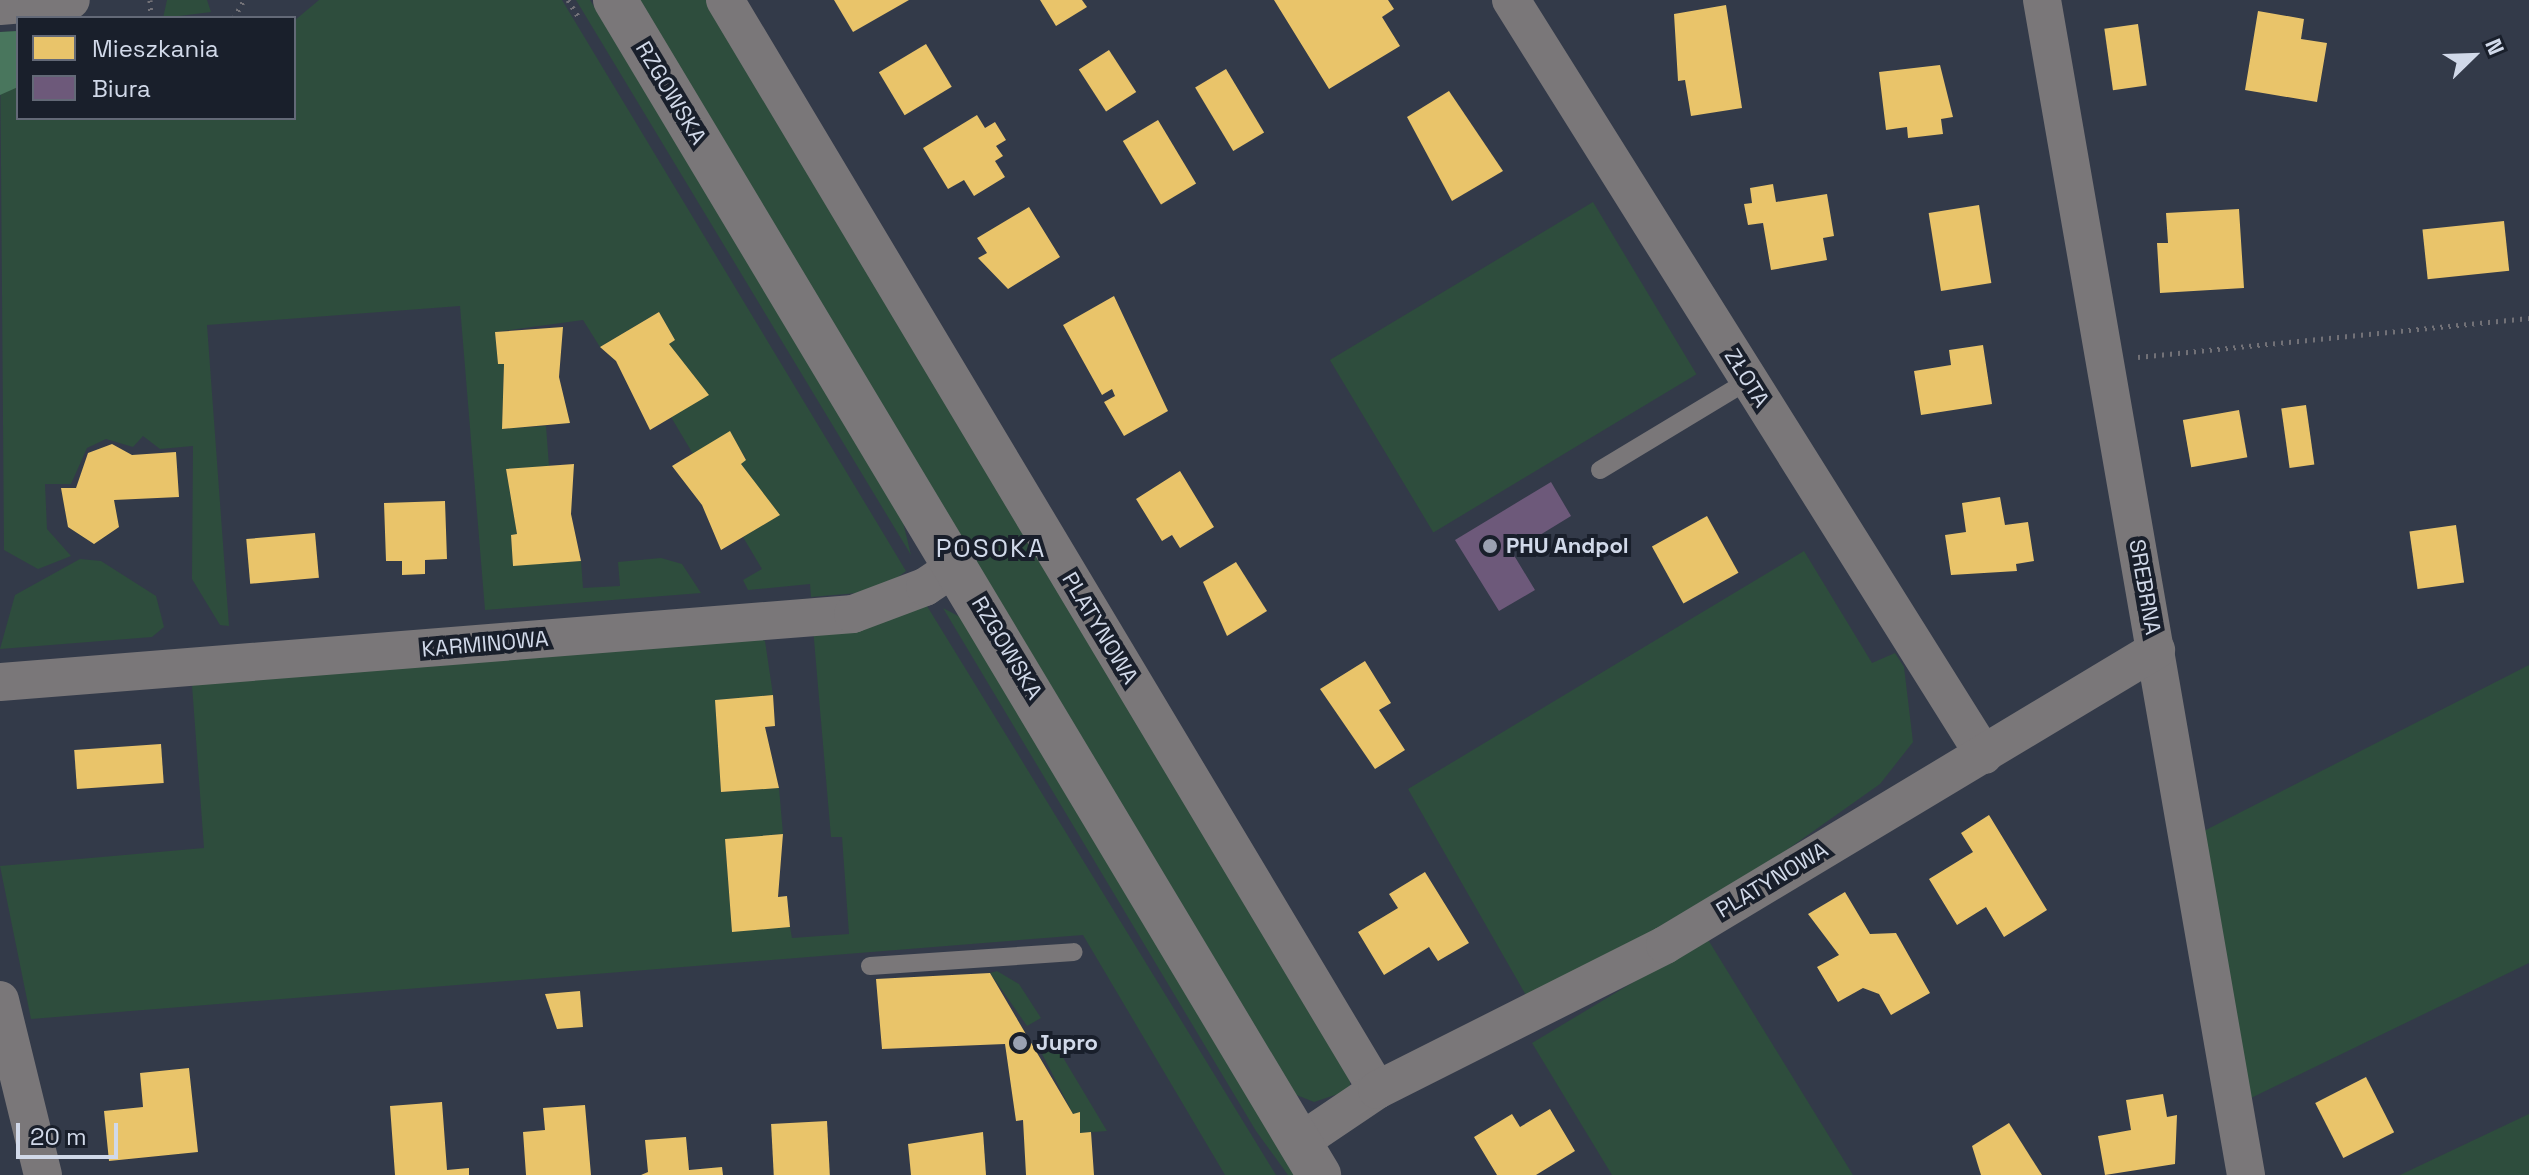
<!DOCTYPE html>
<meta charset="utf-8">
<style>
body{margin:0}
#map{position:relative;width:2529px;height:1175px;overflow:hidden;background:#333a49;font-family:"Space Grotesk",sans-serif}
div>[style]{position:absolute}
.green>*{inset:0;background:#2e4d3d;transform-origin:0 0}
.forest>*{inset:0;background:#49765d}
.homes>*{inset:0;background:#e9c46a;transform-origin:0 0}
.offices>*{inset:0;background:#6d597a}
.path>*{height:5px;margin-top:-2.5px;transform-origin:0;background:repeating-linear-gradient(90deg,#727177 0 2px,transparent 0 8px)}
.service>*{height:18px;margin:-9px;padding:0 9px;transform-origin:9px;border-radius:9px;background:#7a7779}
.minor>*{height:38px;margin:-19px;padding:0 19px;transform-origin:19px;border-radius:19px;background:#7a7779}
.tertiary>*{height:44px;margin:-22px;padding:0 22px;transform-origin:22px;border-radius:22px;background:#7a7779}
.dots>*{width:22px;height:22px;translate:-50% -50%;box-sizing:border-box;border:4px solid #191f2b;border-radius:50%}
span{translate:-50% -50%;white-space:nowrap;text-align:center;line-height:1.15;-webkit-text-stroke:8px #191f2b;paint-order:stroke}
.street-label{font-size:22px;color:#d1d9e9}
.poi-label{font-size:22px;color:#d1d9e9;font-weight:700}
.left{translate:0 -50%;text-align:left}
.quarter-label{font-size:26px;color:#d1d9e9;letter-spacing:2px}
.legend{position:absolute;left:16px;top:16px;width:280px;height:104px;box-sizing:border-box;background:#191f2b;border:2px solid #636977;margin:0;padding:10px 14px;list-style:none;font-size:24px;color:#d1d9e9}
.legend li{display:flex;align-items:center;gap:16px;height:40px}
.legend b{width:40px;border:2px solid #636977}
.north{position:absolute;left:2433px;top:16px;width:80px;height:80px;-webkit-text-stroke:6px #191f2b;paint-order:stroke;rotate:67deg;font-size:22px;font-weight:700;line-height:32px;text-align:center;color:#d1d9e9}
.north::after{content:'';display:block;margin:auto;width:28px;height:36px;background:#d1d9e9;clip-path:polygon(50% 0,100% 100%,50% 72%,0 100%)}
.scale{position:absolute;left:16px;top:1123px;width:102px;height:36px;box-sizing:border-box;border:4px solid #d1d9e9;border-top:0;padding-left:10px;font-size:24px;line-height:28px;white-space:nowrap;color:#d1d9e9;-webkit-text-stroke:6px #191f2b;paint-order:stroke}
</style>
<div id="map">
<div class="green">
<div style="clip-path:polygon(167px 0,207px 0,211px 12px,163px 18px)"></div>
<div style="clip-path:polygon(319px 0,562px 0,906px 571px,880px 591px,811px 597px,810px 584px,748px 590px,743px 580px,762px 569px,743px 537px,779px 515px,741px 464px,746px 459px,730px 432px,693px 454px,671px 417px,708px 395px,669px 344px,675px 340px,659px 312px,600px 347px,583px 320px,495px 332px,498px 364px,504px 364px,502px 429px,546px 426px,549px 466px,506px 469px,517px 534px,511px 535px,513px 565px,581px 561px,583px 588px,620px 586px,618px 562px,661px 558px,682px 564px,701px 593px,485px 610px,460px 306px,207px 325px,229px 626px,220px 625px,192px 579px,193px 446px,160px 449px,143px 436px,133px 447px,106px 439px,87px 448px,71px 484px,45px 484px,47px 529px,71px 556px,38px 569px,4px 550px,0 32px,18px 31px,18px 118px,294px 118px,294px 21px)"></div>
<div style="clip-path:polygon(576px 0,590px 0,903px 522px,911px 555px)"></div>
<div style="clip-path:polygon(631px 0,707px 0,1350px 1072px,1350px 1090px,1314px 1102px,1294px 1094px)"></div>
<div style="left:1593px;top:202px;width:201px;height:307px;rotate:59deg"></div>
<div style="clip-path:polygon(1804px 551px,1872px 663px,1895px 653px,1904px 667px,1913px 742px,1880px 784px,1781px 854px,1531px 1004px,1408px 789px)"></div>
<div style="clip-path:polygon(80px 559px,101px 561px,156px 596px,164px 627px,152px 637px,0 649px,15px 595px)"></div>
<div style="clip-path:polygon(927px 606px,1276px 1175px,1225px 1175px,1083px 935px,31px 1019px,0 866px,204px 848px,192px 685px,755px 636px,765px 641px,773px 695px,715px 700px,721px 792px,779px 788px,783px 834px,725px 839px,732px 931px,790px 927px,792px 938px,849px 934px,842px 837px,831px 837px,813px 628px)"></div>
<div style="clip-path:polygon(943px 608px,962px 618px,1296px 1175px,1288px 1175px,1256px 1131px)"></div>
<div style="clip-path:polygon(2529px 665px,2529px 963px,2247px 1100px,2198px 834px)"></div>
<div style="clip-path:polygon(1707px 938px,1853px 1175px,1612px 1175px,1532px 1043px)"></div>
<div style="clip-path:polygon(997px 971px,1019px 984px,1041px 1018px,1027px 1026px,990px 973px)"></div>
<div style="clip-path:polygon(1052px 1039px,1107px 1131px,1080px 1133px,1080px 1112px,1073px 1114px,1038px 1046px)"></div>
<div style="clip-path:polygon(2529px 1114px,2529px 1175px,2400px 1175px)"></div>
</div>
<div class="forest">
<div style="clip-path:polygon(18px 31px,18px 87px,0 95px,0 32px)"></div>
</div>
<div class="homes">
<div style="clip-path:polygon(834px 0,909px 0,853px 32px)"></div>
<div style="clip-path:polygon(1040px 0,1082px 0,1087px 7px,1056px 26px)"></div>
<div style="clip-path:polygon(1274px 0,1388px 0,1394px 9px,1382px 17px,1400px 46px,1329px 89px)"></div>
<div style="clip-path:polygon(1726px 5px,1742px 108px,1691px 116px,1685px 80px,1678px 81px,1674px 14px)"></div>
<div style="clip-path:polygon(2258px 11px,2304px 19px,2301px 39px,2327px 43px,2317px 102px,2245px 90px)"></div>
<div style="left:2138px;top:24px;width:62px;height:34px;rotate:82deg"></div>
<div style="left:926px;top:44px;width:50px;height:55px;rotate:59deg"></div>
<div style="left:1109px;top:50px;width:50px;height:36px;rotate:57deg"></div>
<div style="clip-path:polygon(1940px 65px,1953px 117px,1941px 119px,1943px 134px,1908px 138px,1907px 127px,1886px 130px,1879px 72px)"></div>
<div style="left:1226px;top:69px;width:74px;height:36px;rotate:59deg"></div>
<div style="clip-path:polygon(1449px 91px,1503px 171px,1452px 201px,1407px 117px)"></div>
<div style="clip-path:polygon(977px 115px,985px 128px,995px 122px,1006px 140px,996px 146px,1003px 156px,995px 161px,1005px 177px,974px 196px,964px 180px,948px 189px,923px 148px)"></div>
<div style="left:1158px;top:120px;width:74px;height:41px;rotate:59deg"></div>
<div style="clip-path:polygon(1773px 184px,1776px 202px,1827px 194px,1834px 236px,1823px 238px,1827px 260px,1771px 270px,1763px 223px,1748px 225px,1744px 204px,1752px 203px,1750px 188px)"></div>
<div style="left:1979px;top:205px;width:79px;height:51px;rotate:81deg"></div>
<div style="clip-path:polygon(1029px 207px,1060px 257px,1008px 289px,978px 258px,987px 253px,977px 238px)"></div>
<div style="clip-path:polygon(2239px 209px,2244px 288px,2160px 293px,2157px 243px,2168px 243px,2166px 213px)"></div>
<div style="left:2504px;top:221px;width:50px;height:82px;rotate:84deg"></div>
<div style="clip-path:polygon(1114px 296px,1168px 411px,1124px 436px,1104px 402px,1115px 396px,1112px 389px,1102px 395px,1063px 325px)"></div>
<div style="clip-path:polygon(659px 312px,675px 340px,669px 344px,709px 395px,650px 430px,616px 361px,600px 347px)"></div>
<div style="clip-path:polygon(563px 327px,559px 377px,570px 423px,502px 429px,504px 364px,498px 364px,495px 332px)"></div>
<div style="clip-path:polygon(1983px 345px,1992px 404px,1921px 415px,1914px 371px,1951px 365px,1949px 350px)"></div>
<div style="left:2306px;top:405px;width:60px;height:25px;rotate:82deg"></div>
<div style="left:2239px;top:410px;width:48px;height:57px;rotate:80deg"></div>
<div style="clip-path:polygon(730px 431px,746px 460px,741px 464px,780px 515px,721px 550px,702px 505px,672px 466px)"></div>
<div style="clip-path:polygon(112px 444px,132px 455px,176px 452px,179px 497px,114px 500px,119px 527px,94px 544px,68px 527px,61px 488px,76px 488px,88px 453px)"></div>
<div style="clip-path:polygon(574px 464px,571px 514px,581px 561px,513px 566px,511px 535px,517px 534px,506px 469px)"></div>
<div style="clip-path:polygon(1180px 471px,1214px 527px,1180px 548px,1172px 535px,1162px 541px,1136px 499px)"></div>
<div style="clip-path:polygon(2000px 497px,2005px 525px,2028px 522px,2034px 561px,2016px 564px,2017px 571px,1951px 575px,1945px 535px,1966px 532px,1962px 503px)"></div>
<div style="clip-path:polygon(445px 501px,447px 559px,425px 560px,425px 574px,402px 575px,402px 561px,386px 561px,384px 503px)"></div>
<div style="left:1707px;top:516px;width:65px;height:63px;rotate:61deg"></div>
<div style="left:2456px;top:525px;width:58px;height:47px;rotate:82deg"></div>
<div style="left:315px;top:533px;width:45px;height:69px;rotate:85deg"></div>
<div style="clip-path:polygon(1236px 562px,1267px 611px,1227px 636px,1203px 582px)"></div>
<div style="clip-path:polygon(1365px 661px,1391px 703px,1379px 710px,1405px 750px,1375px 769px,1320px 689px)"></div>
<div style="clip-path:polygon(773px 695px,775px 726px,765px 727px,779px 788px,721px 792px,715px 700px)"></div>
<div style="left:161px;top:744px;width:39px;height:87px;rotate:86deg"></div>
<div style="clip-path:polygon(1989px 815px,2047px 910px,2004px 937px,1986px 907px,1957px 925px,1929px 879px,1973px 852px,1961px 833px)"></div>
<div style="clip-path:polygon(783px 834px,778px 897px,787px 896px,790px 927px,732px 932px,725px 839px)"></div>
<div style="clip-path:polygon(1425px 872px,1469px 943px,1438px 961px,1429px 947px,1384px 975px,1358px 932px,1398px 908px,1389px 894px)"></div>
<div style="clip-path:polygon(1845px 892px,1870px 934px,1896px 933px,1930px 993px,1891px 1015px,1879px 994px,1863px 988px,1838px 1002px,1817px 967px,1839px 955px,1808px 914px)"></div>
<div style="clip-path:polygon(990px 973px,1073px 1114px,1080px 1112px,1080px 1133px,1091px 1132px,1094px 1175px,1026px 1175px,1023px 1120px,1016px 1121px,1005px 1044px,882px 1049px,876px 979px)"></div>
<div style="clip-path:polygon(580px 991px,583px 1027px,557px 1029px,545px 994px)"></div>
<div style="clip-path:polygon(189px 1068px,198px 1152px,109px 1161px,104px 1111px,143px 1107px,140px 1073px)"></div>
<div style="left:2366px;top:1077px;width:62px;height:57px;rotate:63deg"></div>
<div style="clip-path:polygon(2163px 1094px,2167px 1117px,2177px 1115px,2175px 1164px,2105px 1175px,2098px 1136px,2131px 1130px,2126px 1100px)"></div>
<div style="clip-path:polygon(442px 1102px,447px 1170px,469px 1168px,469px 1175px,395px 1175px,390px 1106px)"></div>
<div style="clip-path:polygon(585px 1105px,591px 1175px,526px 1175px,523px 1132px,545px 1130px,543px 1108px)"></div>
<div style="clip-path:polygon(1550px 1109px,1575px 1151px,1536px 1175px,1497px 1175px,1474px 1137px,1512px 1114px,1520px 1127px)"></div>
<div style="left:827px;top:1121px;width:54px;height:56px;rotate:87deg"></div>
<div style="clip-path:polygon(2009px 1123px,2042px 1175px,1981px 1175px,1972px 1146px)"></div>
<div style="clip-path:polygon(983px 1132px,986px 1175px,911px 1175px,908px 1144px)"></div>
<div style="clip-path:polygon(686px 1137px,689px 1170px,722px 1167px,723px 1175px,641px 1175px,648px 1172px,645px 1140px)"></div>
</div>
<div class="offices">
<div style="clip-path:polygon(1551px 482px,1571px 516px,1512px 552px,1535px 590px,1499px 611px,1455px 540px)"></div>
</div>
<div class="path">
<div style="left:150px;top:0;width:18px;rotate:87deg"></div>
<div style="left:568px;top:0;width:19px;rotate:58deg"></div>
<div style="left:234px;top:18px;width:21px;rotate:-61deg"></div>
<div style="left:2138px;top:357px;width:393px;rotate:-5.7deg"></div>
</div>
<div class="service">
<div style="left:1600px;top:470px;width:174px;rotate:-31.1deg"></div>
<div style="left:870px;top:966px;width:204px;rotate:-3.9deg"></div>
</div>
<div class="minor">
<div style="left:725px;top:0;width:1270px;rotate:59.11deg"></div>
<div style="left:1511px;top:0;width:891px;rotate:57.93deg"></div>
<div style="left:2042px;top:0;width:1193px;rotate:80.15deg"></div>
<div style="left:0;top:6px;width:71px;rotate:-4.8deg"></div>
<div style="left:0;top:682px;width:856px;rotate:-4.56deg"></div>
<div style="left:853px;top:614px;width:77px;rotate:-20.6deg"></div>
<div style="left:925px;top:587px;width:40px;rotate:-34deg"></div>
<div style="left:0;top:1000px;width:180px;rotate:76.2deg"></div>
<div style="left:1300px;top:1142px;width:93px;rotate:-34deg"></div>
<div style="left:1377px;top:1090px;width:322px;rotate:-26.7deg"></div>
<div style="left:1665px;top:945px;width:573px;rotate:-31deg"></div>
</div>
<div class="tertiary">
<div style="left:615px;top:0;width:1370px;rotate:59.07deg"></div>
</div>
<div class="dots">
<div style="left:1490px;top:546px;background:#9aa1b1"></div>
<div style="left:1020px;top:1043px;background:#9aa1b1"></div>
</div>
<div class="street-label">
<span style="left:671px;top:93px;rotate:59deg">RZGOWSKA</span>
<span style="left:1747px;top:378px;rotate:58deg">ZŁOTA</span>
<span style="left:2145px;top:587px;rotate:80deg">SREBRNA</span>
<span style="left:1100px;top:628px;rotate:59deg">PLATYNOWA</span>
<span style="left:485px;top:644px;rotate:-5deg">KARMINOWA</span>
<span style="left:1007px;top:648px;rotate:59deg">RZGOWSKA</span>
<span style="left:1772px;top:880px;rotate:-31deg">PLATYNOWA</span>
</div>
<div class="poi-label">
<span class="left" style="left:1506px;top:546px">PHU Andpol</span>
<span class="left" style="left:1036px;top:1043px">Jupro</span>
</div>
<div class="quarter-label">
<span style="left:991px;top:549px">POSOKA</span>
</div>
<ul class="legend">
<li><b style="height:22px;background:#e9c46a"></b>Mieszkania</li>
<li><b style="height:22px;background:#6d597a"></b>Biura</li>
</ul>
<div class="north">N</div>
<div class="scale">20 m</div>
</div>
